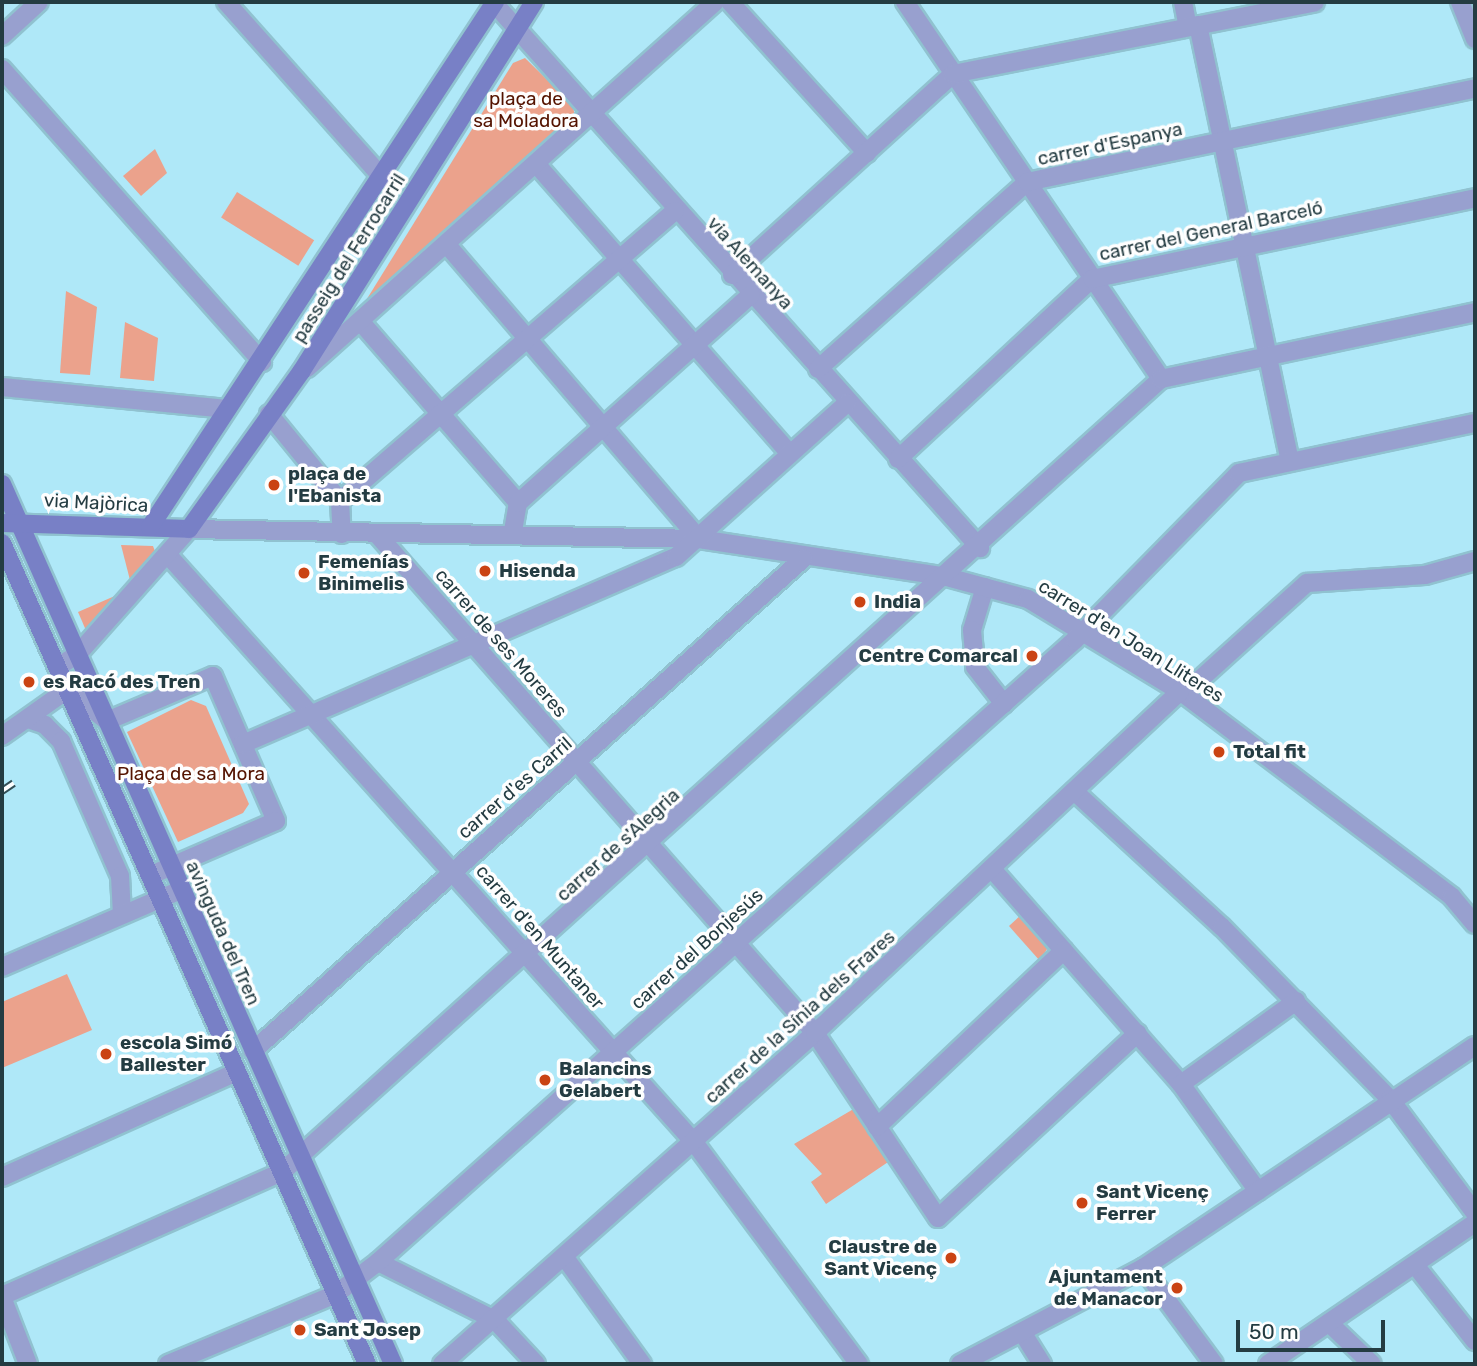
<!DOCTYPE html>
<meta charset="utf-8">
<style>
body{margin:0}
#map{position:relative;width:1477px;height:1366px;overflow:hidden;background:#afe8f8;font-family:Rubik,sans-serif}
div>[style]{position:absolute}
.green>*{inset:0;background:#eba28c;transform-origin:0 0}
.roads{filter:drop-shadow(2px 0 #90c2d0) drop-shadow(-2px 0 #90c2d0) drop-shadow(0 2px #90c2d0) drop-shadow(0 -2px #90c2d0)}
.street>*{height:18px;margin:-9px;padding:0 9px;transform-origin:9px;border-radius:9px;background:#98a0cf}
.secondary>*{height:18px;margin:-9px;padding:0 9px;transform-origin:9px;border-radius:9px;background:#7880c6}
.rail>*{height:8px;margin-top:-4px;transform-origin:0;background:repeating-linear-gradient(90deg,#fefefe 0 16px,#344f56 0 32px);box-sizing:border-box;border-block:2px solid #344f56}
.dots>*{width:19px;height:19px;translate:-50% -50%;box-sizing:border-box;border:4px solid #fefefe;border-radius:50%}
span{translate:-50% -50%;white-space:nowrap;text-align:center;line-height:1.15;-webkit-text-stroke:7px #fefefe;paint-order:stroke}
.park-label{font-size:19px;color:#541300}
.street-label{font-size:19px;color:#243c42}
.poi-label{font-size:19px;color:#243c42;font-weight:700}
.left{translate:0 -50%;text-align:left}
.right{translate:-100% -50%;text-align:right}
.frame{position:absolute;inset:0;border:4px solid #243c42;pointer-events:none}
.scale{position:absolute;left:1236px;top:1320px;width:149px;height:32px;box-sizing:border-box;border:4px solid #243c42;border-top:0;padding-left:9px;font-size:21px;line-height:24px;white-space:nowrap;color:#243c42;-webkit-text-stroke:5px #fefefe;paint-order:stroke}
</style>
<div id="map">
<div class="green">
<div style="clip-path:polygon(525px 58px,572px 104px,575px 115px,365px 302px,513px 63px)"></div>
<div style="clip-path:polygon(155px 149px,167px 173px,141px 196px,123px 176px)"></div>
<div style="left:237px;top:192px;width:91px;height:30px;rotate:32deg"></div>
<div style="clip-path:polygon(66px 291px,97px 307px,90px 375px,60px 373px)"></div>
<div style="clip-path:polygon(125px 322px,158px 338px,154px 381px,120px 378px)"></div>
<div style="clip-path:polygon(121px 545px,153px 546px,156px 554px,131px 584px)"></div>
<div style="clip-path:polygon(117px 595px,118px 599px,88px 635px,78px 612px)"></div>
<div style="clip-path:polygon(191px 700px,206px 706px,249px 804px,243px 813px,178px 842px,127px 732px)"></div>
<div style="clip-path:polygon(1022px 914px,1050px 944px,1040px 961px,1009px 926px)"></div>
<div style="clip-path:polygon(67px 974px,92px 1030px,2px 1068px,2px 1002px)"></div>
<div style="clip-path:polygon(862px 1104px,897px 1156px,826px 1204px,811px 1182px,822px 1174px,794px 1144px)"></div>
</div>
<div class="roads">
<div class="street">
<div style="left:226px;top:2px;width:236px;rotate:48.3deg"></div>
<div style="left:493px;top:2px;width:732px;rotate:48.27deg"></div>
<div style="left:730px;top:2px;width:204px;rotate:47.8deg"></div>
<div style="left:905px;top:2px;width:456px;rotate:55.8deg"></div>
<div style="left:1183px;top:2px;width:25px;rotate:79deg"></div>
<div style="left:1460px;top:2px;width:40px;rotate:68deg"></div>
<div style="left:1198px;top:25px;width:445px;rotate:78.1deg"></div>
<div style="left:2px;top:36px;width:50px;rotate:-42.6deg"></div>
<div style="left:2px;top:69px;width:392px;rotate:48.4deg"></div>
<div style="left:538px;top:166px;width:381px;rotate:48.8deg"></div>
<div style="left:448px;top:246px;width:386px;rotate:49.4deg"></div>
<div style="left:732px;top:275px;width:299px;rotate:-42.3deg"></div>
<div style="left:953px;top:74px;width:369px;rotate:-11.2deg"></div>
<div style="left:360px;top:321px;width:241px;rotate:49deg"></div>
<div style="left:307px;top:368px;width:548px;rotate:-41.89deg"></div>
<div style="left:818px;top:369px;width:280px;rotate:-41.8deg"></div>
<div style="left:1027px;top:182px;width:458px;rotate:-11.8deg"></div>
<div style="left:2px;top:387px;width:226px;rotate:5.6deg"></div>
<div style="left:269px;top:414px;width:112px;rotate:50.8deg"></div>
<div style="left:340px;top:501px;width:33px;rotate:87deg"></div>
<div style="left:898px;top:459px;width:265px;rotate:-42.9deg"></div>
<div style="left:1092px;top:279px;width:391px;rotate:-11.9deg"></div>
<div style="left:340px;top:501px;width:443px;rotate:-40.9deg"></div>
<div style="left:513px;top:531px;width:28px;rotate:-80deg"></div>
<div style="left:518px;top:503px;width:312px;rotate:-41.8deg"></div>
<div style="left:376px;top:533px;width:665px;rotate:48.72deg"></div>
<div style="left:815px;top:1033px;width:222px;rotate:56.4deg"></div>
<div style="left:938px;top:1218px;width:272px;rotate:-42.8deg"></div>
<div style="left:168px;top:555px;width:788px;rotate:48.14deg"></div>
<div style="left:694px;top:1142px;width:277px;rotate:53.4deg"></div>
<div style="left:985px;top:587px;width:45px;rotate:106.8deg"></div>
<div style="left:972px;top:630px;width:37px;rotate:85deg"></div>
<div style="left:975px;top:667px;width:47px;rotate:51.9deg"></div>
<div style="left:57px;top:667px;width:23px;rotate:-31deg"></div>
<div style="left:77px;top:655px;width:169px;rotate:-48.4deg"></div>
<div style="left:189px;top:529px;width:510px;rotate:1.12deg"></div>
<div style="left:699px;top:539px;width:251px;rotate:8.7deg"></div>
<div style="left:947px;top:577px;width:84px;rotate:15.2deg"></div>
<div style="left:1028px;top:599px;width:183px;rotate:31.3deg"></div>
<div style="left:1184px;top:694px;width:336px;rotate:37.1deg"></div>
<div style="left:1452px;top:897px;width:35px;rotate:50deg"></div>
<div style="left:1184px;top:694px;width:166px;rotate:-42.1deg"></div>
<div style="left:1307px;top:583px;width:118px;rotate:-3.9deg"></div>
<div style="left:1425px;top:575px;width:52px;rotate:-15.6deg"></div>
<div style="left:28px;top:719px;width:18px;rotate:19deg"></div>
<div style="left:45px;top:725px;width:23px;rotate:45deg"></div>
<div style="left:61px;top:741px;width:147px;rotate:66.4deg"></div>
<div style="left:120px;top:876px;width:38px;rotate:87deg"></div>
<div style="left:2px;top:736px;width:80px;rotate:-35.3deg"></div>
<div style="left:67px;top:690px;width:51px;rotate:37.8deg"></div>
<div style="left:107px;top:721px;width:115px;rotate:-23deg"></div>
<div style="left:213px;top:676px;width:158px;rotate:66.5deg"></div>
<div style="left:276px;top:821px;width:136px;rotate:156.6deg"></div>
<div style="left:243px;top:744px;width:472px;rotate:-23.4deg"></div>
<div style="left:676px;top:557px;width:230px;rotate:-42deg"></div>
<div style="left:1074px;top:791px;width:201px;rotate:42.6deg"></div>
<div style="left:1222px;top:927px;width:240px;rotate:45.7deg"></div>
<div style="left:1390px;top:1099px;width:142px;rotate:53.3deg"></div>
<div style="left:992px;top:869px;width:286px;rotate:48.7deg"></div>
<div style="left:1181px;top:1084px;width:132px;rotate:54.3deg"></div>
<div style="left:2px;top:967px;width:195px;rotate:-23.3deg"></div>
<div style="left:253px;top:1051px;width:739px;rotate:-41.82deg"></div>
<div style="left:1181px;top:1084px;width:142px;rotate:-35.8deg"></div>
<div style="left:877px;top:1127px;width:257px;rotate:-43.4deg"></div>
<div style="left:2px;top:1177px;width:255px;rotate:-24.1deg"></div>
<div style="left:566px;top:1259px;width:130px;rotate:54.1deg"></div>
<div style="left:378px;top:1262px;width:131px;rotate:26.4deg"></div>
<div style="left:495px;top:1320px;width:60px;rotate:47deg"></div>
<div style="left:1415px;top:1265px;width:97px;rotate:51.7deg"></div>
<div style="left:1143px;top:1268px;width:119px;rotate:53.5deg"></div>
<div style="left:2px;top:1296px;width:306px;rotate:-23.9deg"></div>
<div style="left:282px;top:1172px;width:1184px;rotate:-42.06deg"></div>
<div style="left:1161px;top:379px;width:321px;rotate:-12deg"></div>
<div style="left:2px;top:1297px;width:72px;rotate:68.8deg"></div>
<div style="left:1329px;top:1323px;width:59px;rotate:43.6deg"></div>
<div style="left:1022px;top:1332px;width:38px;rotate:58deg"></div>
<div style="left:168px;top:1364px;width:182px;rotate:-22.6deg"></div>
<div style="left:336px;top:1294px;width:53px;rotate:-37.3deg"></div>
<div style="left:378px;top:1262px;width:934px;rotate:-41.75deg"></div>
<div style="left:1075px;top:640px;width:234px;rotate:-45.5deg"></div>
<div style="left:1239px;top:473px;width:241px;rotate:-12deg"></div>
<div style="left:442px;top:1364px;width:499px;rotate:-41.6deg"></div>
<div style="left:815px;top:1033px;width:500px;rotate:-43.1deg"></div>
<div style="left:960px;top:1364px;width:207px;rotate:-27.7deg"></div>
<div style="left:1143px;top:1268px;width:399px;rotate:-33.8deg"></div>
<div style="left:1268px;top:1364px;width:250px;rotate:-34.3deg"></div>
</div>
<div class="secondary">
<div style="left:2px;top:484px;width:963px;rotate:66.04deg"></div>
<div style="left:2px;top:523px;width:187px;rotate:1.8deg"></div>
<div style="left:189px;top:529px;width:193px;rotate:-54.5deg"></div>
<div style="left:301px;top:372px;width:437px;rotate:-57.8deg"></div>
<div style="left:150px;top:527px;width:628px;rotate:-56.69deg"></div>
<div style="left:2px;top:543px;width:898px;rotate:66.03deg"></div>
</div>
</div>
<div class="rail">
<div style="left:2px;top:791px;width:14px;rotate:-34deg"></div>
</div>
<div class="dots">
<div style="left:274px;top:485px;background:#ca4313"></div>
<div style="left:485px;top:571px;background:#ca4313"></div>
<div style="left:304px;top:573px;background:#ca4313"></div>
<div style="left:860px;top:602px;background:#ca4313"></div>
<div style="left:1032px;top:656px;background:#ca4313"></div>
<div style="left:29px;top:682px;background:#ca4313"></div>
<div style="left:1219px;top:752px;background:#ca4313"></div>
<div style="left:106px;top:1054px;background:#ca4313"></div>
<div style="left:545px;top:1080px;background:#ca4313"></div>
<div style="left:1082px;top:1203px;background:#ca4313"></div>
<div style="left:951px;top:1258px;background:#ca4313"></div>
<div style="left:1177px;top:1288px;background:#ca4313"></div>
<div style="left:300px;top:1330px;background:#ca4313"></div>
</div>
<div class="park-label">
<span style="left:526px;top:110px">plaça de<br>sa Moladora</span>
<span style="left:191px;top:774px">Plaça de sa Mora</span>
</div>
<div class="street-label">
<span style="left:1110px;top:144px;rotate:-12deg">carrer d'Espanya</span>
<span style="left:1211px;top:231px;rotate:-12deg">carrer del General Barceló</span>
<span style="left:349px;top:258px;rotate:-58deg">passeig del Ferrocarril</span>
<span style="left:750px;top:263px;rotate:48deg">via Alemanya</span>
<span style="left:96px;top:503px;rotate:3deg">via Majòrica</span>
<span style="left:1131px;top:641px;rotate:32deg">carrer d'en Joan Lliteres</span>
<span style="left:501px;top:643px;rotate:49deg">carrer de ses Moreres</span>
<span style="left:515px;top:788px;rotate:-41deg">carrer d'es Carril</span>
<span style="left:618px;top:845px;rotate:-42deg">carrer de s'Alegria</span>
<span style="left:223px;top:933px;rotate:66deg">avinguda del Tren</span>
<span style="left:540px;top:937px;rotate:49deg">carrer d'en Muntaner</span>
<span style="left:697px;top:949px;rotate:-42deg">carrer del Bonjesús</span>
<span style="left:800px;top:1017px;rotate:-42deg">carrer de la Sínia dels Frares</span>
</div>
<div class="poi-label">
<span class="left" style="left:288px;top:485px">plaça de<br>l'Ebanista</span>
<span class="left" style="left:318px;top:573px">Femenías<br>Binimelis</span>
<span class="left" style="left:499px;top:571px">Hisenda</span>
<span class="left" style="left:874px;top:602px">India</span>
<span class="right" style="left:1018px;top:656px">Centre Comarcal</span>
<span class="left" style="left:43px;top:682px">es Racó des Tren</span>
<span class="left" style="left:1233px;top:752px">Total fit</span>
<span class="left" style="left:120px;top:1054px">escola Simó<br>Ballester</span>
<span class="left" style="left:559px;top:1080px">Balancins<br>Gelabert</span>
<span class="left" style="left:1096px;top:1203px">Sant Vicenç<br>Ferrer</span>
<span class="right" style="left:937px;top:1258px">Claustre de<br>Sant Vicenç</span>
<span class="right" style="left:1163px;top:1288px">Ajuntament<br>de Manacor</span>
<span class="left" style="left:314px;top:1330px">Sant Josep</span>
</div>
<div class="frame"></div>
<div class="scale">50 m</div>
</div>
